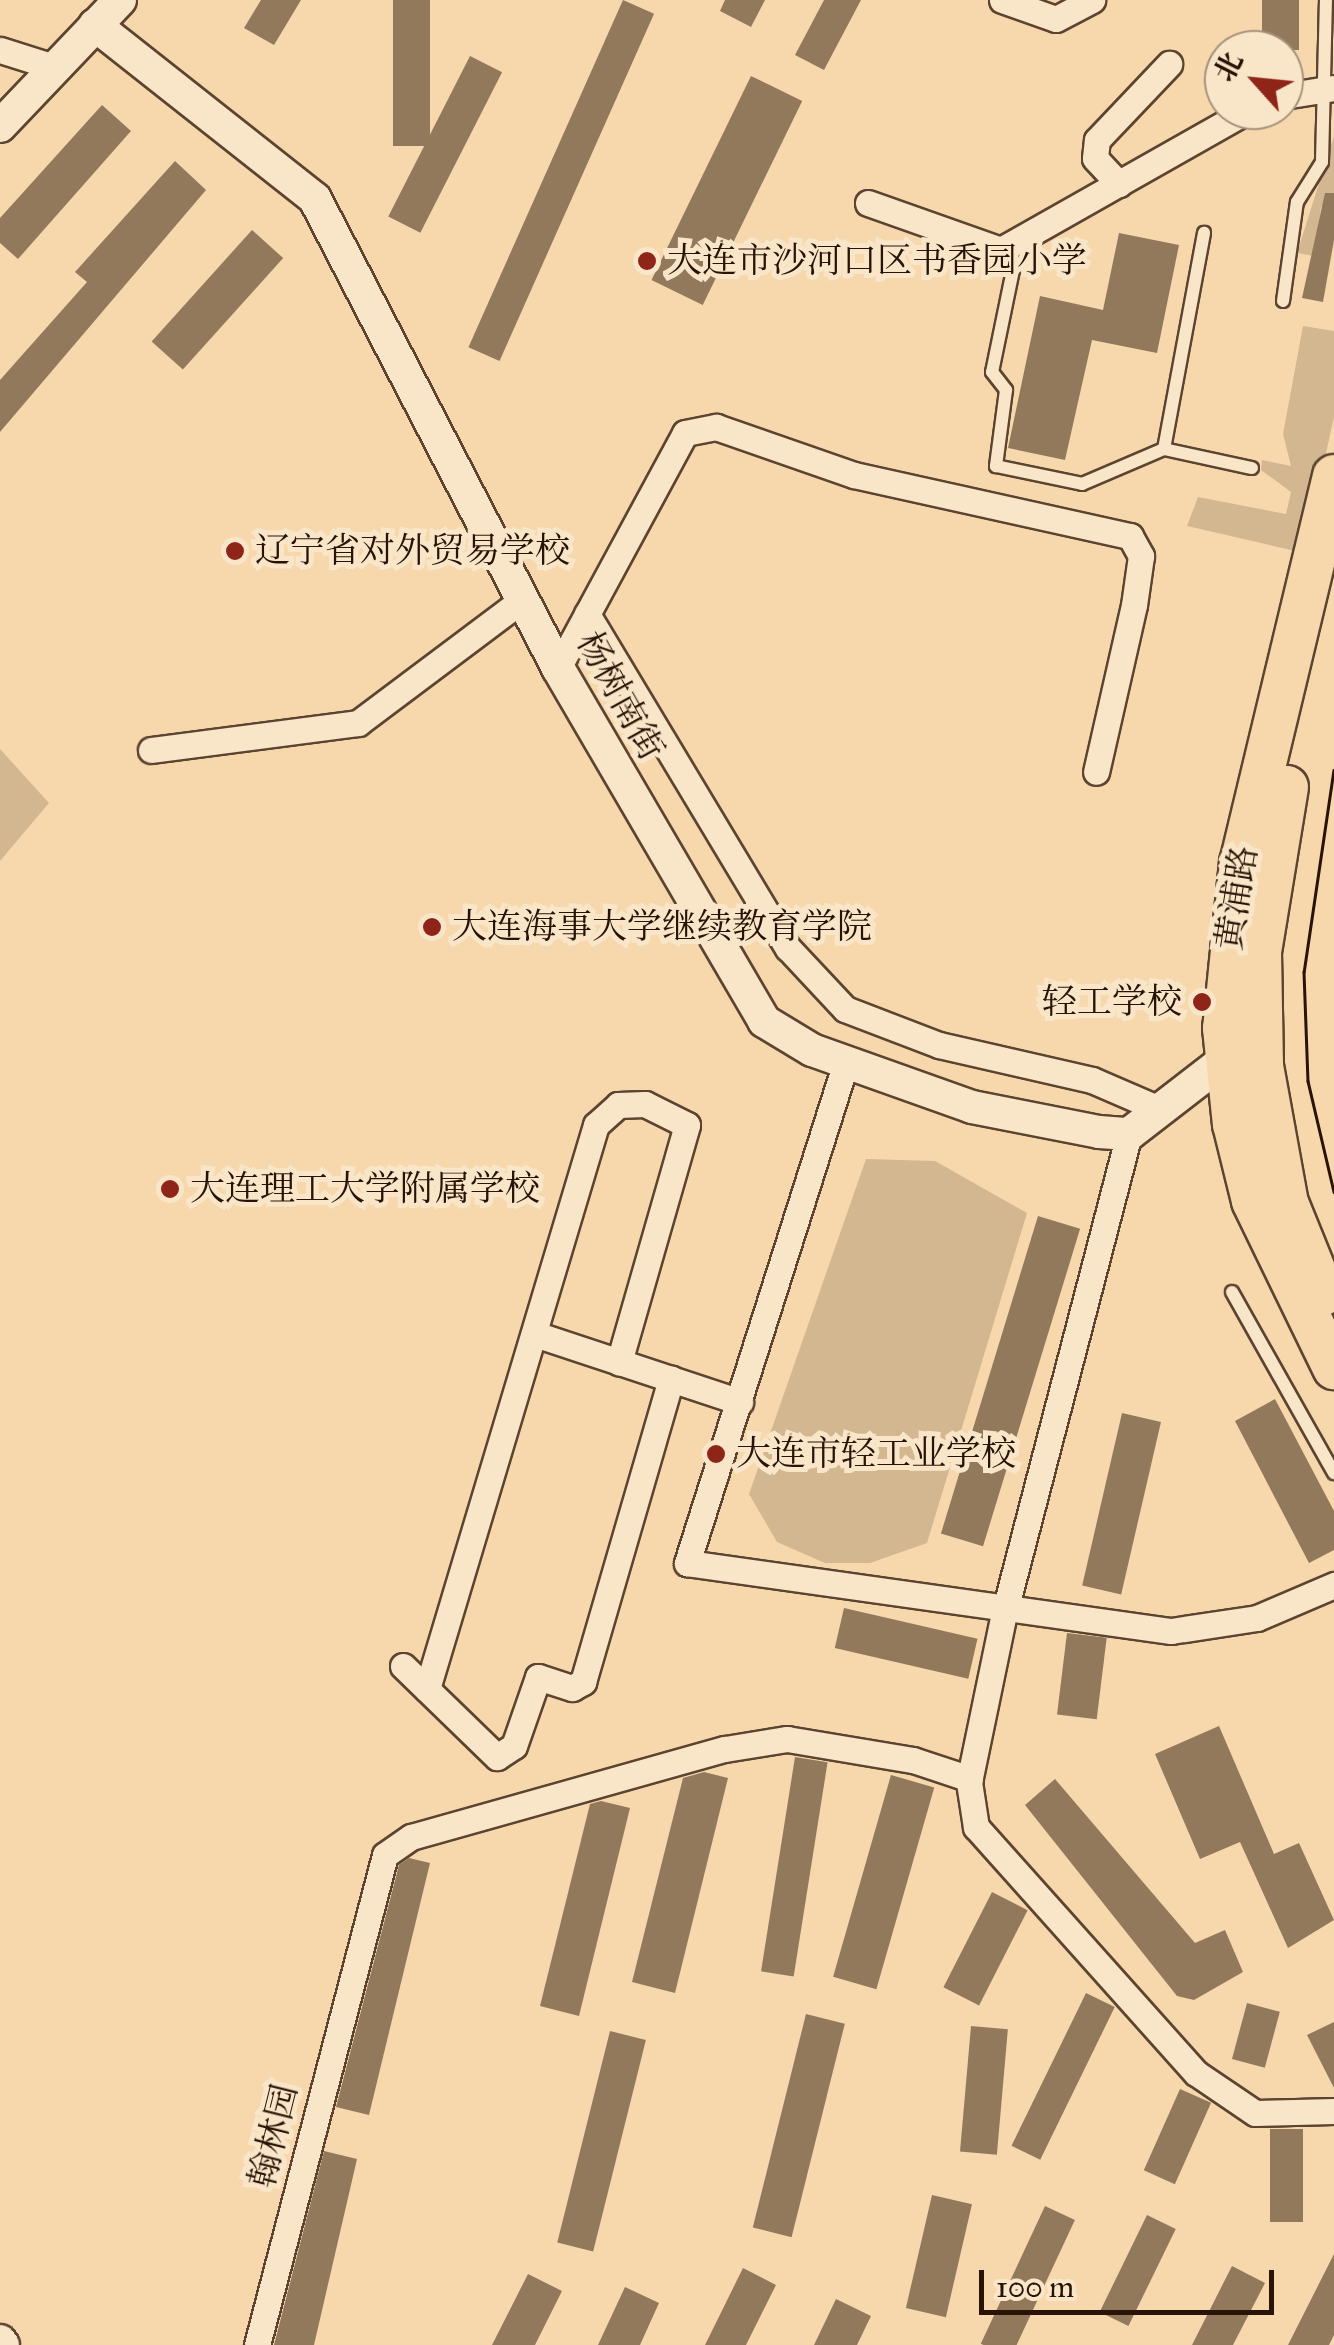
<!DOCTYPE html>
<meta charset="utf-8">
<style>
body{margin:0}
#map{position:relative;width:1334px;height:2345px;overflow:hidden;background:#f6d8ac;font-family:"IM FELL Great Primer","Noto Serif SC",serif}
div>[style]{position:absolute}
.green>*{inset:0;background:#d3b790}
.building>*{inset:0;background:#93795c;transform-origin:0 0}
.roads{filter:drop-shadow(2px 0 #5c4430) drop-shadow(-2px 0 #5c4430) drop-shadow(0 2px #5c4430) drop-shadow(0 -2px #5c4430)}
.lane>*{height:12px;margin:-6px;padding:0 6px;transform-origin:6px;border-radius:6px;background:#f9e6c9}
.street>*{height:25px;margin:-12.5px;padding:0 12.5px;transform-origin:12.5px;border-radius:12.5px;background:#f9e6c9}
.secondary>*{height:32px;margin:-16px;padding:0 16px;transform-origin:16px;border-radius:16px;background:#f9e6c9}
.highway>*{height:42px;margin:-21px;padding:0 21px;transform-origin:21px;border-radius:21px;background:#f6d8ac}
.tram>*{height:2.5px;margin:-1.25px;padding:0 1.25px;transform-origin:1.25px;border-radius:1.25px;background:#281306}
.dots>*{width:28px;height:28px;translate:-50% -50%;box-sizing:border-box;border:5px solid #f9e6c9;border-radius:50%}
span{translate:-50% -50%;white-space:nowrap;text-align:center;line-height:1.15;-webkit-text-stroke:10px #f9e6c9;paint-order:stroke}
.poi-label{font-size:35px;color:#281306}
.left{translate:0 -50%;text-align:left}
.right{translate:-100% -50%;text-align:right}
.street-label{font-size:35px;color:#281306}
.north{position:absolute;left:1204px;top:30px;width:100px;height:100px;box-sizing:border-box;background:#f9e6c9;border:2px solid #a5927b;border-radius:50%;rotate:297deg;font-size:28px;font-weight:700;line-height:40px;text-align:center;color:#281306}
.north::after{content:'';display:block;margin:auto;width:35px;height:45px;background:#8f2418;clip-path:polygon(50% 0,100% 100%,50% 72%,0 100%)}
.scale{position:absolute;left:979px;top:2270px;width:295px;height:45px;box-sizing:border-box;border:5px solid #281306;border-top:0;padding-left:12px;font-size:30px;line-height:35px;white-space:nowrap;color:#281306;-webkit-text-stroke:8px #f9e6c9;paint-order:stroke}
</style>
<div id="map">
<div class="green">
<div style="clip-path:polygon(1334px 136px,1334px 209px,1321px 207px,1314px 256px,1297px 253px)"></div>
<div style="clip-path:polygon(1303px 326px,1334px 331px,1334px 417px,1304px 553px,1187px 526px,1198px 497px,1286px 514px,1291px 492px,1261px 470px,1262px 460px,1291px 466px,1283px 434px)"></div>
<div style="clip-path:polygon(0 749px,49px 803px,0 861px)"></div>
<div style="clip-path:polygon(866px 1159px,935px 1161px,1027px 1213px,927px 1543px,870px 1563px,825px 1563px,777px 1542px,749px 1494px)"></div>
</div>
<div class="building">
<div style="clip-path:polygon(261px 0,301px 0,274px 45px,244px 28px)"></div>
<div style="left:393px;top:0;width:37px;height:146px"></div>
<div style="left:623px;top:0;width:34px;height:380px;rotate:24deg"></div>
<div style="clip-path:polygon(725px 0,765px 0,751px 27px,720px 11px)"></div>
<div style="clip-path:polygon(824px 0,861px 0,824px 70px,795px 55px)"></div>
<div style="left:1262px;top:0;width:37px;height:50px"></div>
<div style="left:470px;top:56px;width:36px;height:180px;rotate:27deg"></div>
<div style="left:751px;top:76px;width:57px;height:227px;rotate:26deg"></div>
<div style="clip-path:polygon(102px 105px,131px 131px,18px 259px,0 243px,0 218px)"></div>
<div style="clip-path:polygon(175px 161px,206px 190px,0 432px,0 380px,87px 282px,75px 272px)"></div>
<div style="clip-path:polygon(1325px 193px,1334px 193px,1334px 240px,1323px 302px,1302px 298px)"></div>
<div style="left:252px;top:230px;width:42px;height:150px;rotate:42deg"></div>
<div style="clip-path:polygon(1119px 233px,1179px 245px,1157px 353px,1092px 340px,1065px 460px,1008px 448px,1040px 296px,1103px 310px)"></div>
<div style="left:1038px;top:1216px;width:44px;height:332px;rotate:17deg"></div>
<div style="clip-path:polygon(1275px 1399px,1334px 1511px,1334px 1550px,1309px 1563px,1235px 1421px)"></div>
<div style="left:1122px;top:1413px;width:40px;height:177px;rotate:13deg"></div>
<div style="left:844px;top:1608px;width:137px;height:41px;rotate:13deg"></div>
<div style="left:1067px;top:1633px;width:40px;height:82px;rotate:7deg"></div>
<div style="clip-path:polygon(1219px 1726px,1274px 1854px,1299px 1843px,1334px 1920px,1288px 1948px,1240px 1842px,1200px 1859px,1155px 1754px)"></div>
<div style="left:795px;top:1757px;width:33px;height:217px;rotate:9deg"></div>
<div style="clip-path:polygon(704px 1772px,728px 1778px,675px 1993px,632px 1982px,683px 1778px)"></div>
<div style="left:891px;top:1775px;width:45px;height:210px;rotate:16deg"></div>
<div style="clip-path:polygon(1055px 1779px,1195px 1943px,1225px 1930px,1243px 1972px,1194px 2000px,1177px 1996px,1025px 1805px)"></div>
<div style="clip-path:polygon(601px 1801px,630px 1808px,579px 2016px,540px 2006px,590px 1804px)"></div>
<div style="clip-path:polygon(409px 1858px,430px 1863px,369px 2115px,336px 2107px,399px 1865px)"></div>
<div style="left:992px;top:1892px;width:40px;height:107px;rotate:27deg"></div>
<div style="left:1086px;top:1993px;width:32px;height:170px;rotate:26deg"></div>
<div style="left:1247px;top:2003px;width:34px;height:58px;rotate:15deg"></div>
<div style="left:806px;top:2014px;width:40px;height:220px;rotate:14deg"></div>
<div style="clip-path:polygon(1334px 2022px,1334px 2088px,1307px 2035px)"></div>
<div style="left:971px;top:2026px;width:37px;height:126px;rotate:5deg"></div>
<div style="left:610px;top:2031px;width:37px;height:218px;rotate:14deg"></div>
<div style="left:1180px;top:2089px;width:34px;height:89px;rotate:24deg"></div>
<div style="left:1270px;top:2129px;width:33px;height:93px"></div>
<div style="clip-path:polygon(324px 2151px,357px 2159px,314px 2345px,274px 2345px)"></div>
<div style="left:932px;top:2195px;width:41px;height:116px;rotate:13deg"></div>
<div style="left:1045px;top:2206px;width:33px;height:152px;rotate:25deg"></div>
<div style="left:1147px;top:2215px;width:32px;height:108px;rotate:26deg"></div>
<div style="clip-path:polygon(1334px 2254px,1334px 2335px,1329px 2345px,1288px 2345px)"></div>
<div style="clip-path:polygon(1232px 2266px,1265px 2283px,1233px 2345px,1192px 2345px)"></div>
<div style="clip-path:polygon(743px 2268px,776px 2285px,746px 2345px,705px 2345px)"></div>
<div style="clip-path:polygon(528px 2274px,562px 2291px,535px 2345px,492px 2345px)"></div>
<div style="clip-path:polygon(625px 2287px,659px 2303px,640px 2345px,598px 2345px)"></div>
<div style="clip-path:polygon(836px 2299px,871px 2316px,857px 2345px,814px 2345px)"></div>
</div>
<div class="roads">
<div class="lane">
<div style="left:1001px;top:250px;width:23px;rotate:59deg"></div>
<div style="left:1013px;top:270px;width:104px;rotate:101.6deg"></div>
<div style="left:992px;top:372px;width:23px;rotate:52deg"></div>
<div style="left:1006px;top:390px;width:77px;rotate:97.5deg"></div>
<div style="left:996px;top:466px;width:88px;rotate:11.8deg"></div>
<div style="left:1082px;top:484px;width:89px;rotate:-23.1deg"></div>
<div style="left:1164px;top:449px;width:220px;rotate:-79.5deg"></div>
<div style="left:1283px;top:301px;width:100px;rotate:-82deg"></div>
<div style="left:1297px;top:202px;width:47px;rotate:-58deg"></div>
<div style="left:1322px;top:162px;width:162px;rotate:-88.6deg"></div>
<div style="left:1164px;top:449px;width:90px;rotate:12.2deg"></div>
<div style="left:1232px;top:1292px;width:208px;rotate:60.6deg"></div>
</div>
<div class="street">
<div style="left:1002px;top:0;width:57px;rotate:19.4deg"></div>
<div style="left:1056px;top:19px;width:41px;rotate:-27.8deg"></div>
<div style="left:0;top:50px;width:57px;rotate:17.5deg"></div>
<div style="left:1284px;top:96px;width:51px;rotate:-9.1deg"></div>
<div style="left:1119px;top:184px;width:35px;rotate:-133deg"></div>
<div style="left:1095px;top:158px;width:18px;rotate:-84deg"></div>
<div style="left:1097px;top:140px;width:105px;rotate:-46.5deg"></div>
<div style="left:868px;top:203px;width:141px;rotate:19.5deg"></div>
<div style="left:1001px;top:250px;width:284px;rotate:-29.5deg"></div>
<div style="left:587px;top:614px;width:390px;rotate:59deg"></div>
<div style="left:788px;top:948px;width:83px;rotate:46.9deg"></div>
<div style="left:845px;top:1009px;width:101px;rotate:21deg"></div>
<div style="left:939px;top:1045px;width:157px;rotate:12.9deg"></div>
<div style="left:1092px;top:1080px;width:65px;rotate:23.4deg"></div>
<div style="left:558px;top:668px;width:267px;rotate:-61.6deg"></div>
<div style="left:685px;top:433px;width:32px;rotate:-11deg"></div>
<div style="left:716px;top:427px;width:146px;rotate:19.2deg"></div>
<div style="left:854px;top:475px;width:283px;rotate:12.5deg"></div>
<div style="left:1130px;top:536px;width:23px;rotate:61deg"></div>
<div style="left:1141px;top:556px;width:49px;rotate:98.1deg"></div>
<div style="left:1134px;top:605px;width:171px;rotate:102.8deg"></div>
<div style="left:151px;top:750px;width:209px;rotate:-7.4deg"></div>
<div style="left:358px;top:723px;width:205px;rotate:-36.9deg"></div>
<div style="left:846px;top:1062px;width:526px;rotate:107.61deg"></div>
<div style="left:687px;top:1563px;width:489px;rotate:8deg"></div>
<div style="left:1171px;top:1631px;width:87px;rotate:-8.6deg"></div>
<div style="left:1257px;top:1618px;width:84px;rotate:-23.2deg"></div>
<div style="left:1129px;top:1134px;width:495px;rotate:104.6deg"></div>
<div style="left:1004px;top:1613px;width:173px;rotate:101.7deg"></div>
<div style="left:969px;top:1782px;width:46px;rotate:81.2deg"></div>
<div style="left:976px;top:1827px;width:330px;rotate:48.2deg"></div>
<div style="left:1196px;top:2073px;width:71px;rotate:34.1deg"></div>
<div style="left:1255px;top:2113px;width:79px;rotate:-1.5deg"></div>
<div style="left:538px;top:1335px;width:213px;rotate:18.3deg"></div>
<div style="left:403px;top:1666px;width:131px;rotate:44.1deg"></div>
<div style="left:497px;top:1757px;width:20px;rotate:-33deg"></div>
<div style="left:514px;top:1746px;width:73px;rotate:-70.8deg"></div>
<div style="left:538px;top:1677px;width:36px;rotate:18deg"></div>
<div style="left:572px;top:1688px;width:13px;rotate:-29deg"></div>
<div style="left:583px;top:1682px;width:316px;rotate:-73.8deg"></div>
<div style="left:427px;top:1689px;width:589px;rotate:-73.32deg"></div>
<div style="left:596px;top:1125px;width:30px;rotate:-42deg"></div>
<div style="left:618px;top:1105px;width:27px;rotate:-2deg"></div>
<div style="left:645px;top:1104px;width:47px;rotate:26.6deg"></div>
<div style="left:687px;top:1125px;width:247px;rotate:106deg"></div>
<div style="left:257px;top:2345px;width:506px;rotate:-75.36deg"></div>
<div style="left:385px;top:1855px;width:32px;rotate:-35deg"></div>
<div style="left:411px;top:1837px;width:326px;rotate:-15.7deg"></div>
<div style="left:725px;top:1749px;width:63px;rotate:-9.2deg"></div>
<div style="left:787px;top:1739px;width:128px;rotate:9.5deg"></div>
<div style="left:913px;top:1760px;width:60px;rotate:18.4deg"></div>
</div>
<div class="secondary">
<div style="left:95px;top:25px;width:280px;rotate:38.3deg"></div>
<div style="left:315px;top:199px;width:528px;rotate:62.61deg"></div>
<div style="left:558px;top:668px;width:409px;rotate:59.7deg"></div>
<div style="left:764px;top:1021px;width:56px;rotate:31.1deg"></div>
<div style="left:812px;top:1050px;width:170px;rotate:19.6deg"></div>
<div style="left:972px;top:1107px;width:129px;rotate:11.1deg"></div>
<div style="left:1099px;top:1132px;width:30px;rotate:4deg"></div>
<div style="left:1129px;top:1134px;width:123px;rotate:-37.7deg"></div>
<div style="left:0;top:126px;width:174px;rotate:-46.4deg"></div>
<div style="left:0;top:2341px;width:5px;rotate:53deg"></div>
</div>
<div class="highway">
<div style="left:1334px;top:476px;width:397px;rotate:103.5deg"></div>
<div style="left:1241px;top:862px;width:167px;rotate:95.8deg"></div>
<div style="left:1224px;top:1028px;width:97px;rotate:84.1deg"></div>
<div style="left:1234px;top:1124px;width:79px;rotate:76.1deg"></div>
<div style="left:1253px;top:1201px;width:186px;rotate:64.1deg"></div>
<div style="left:1287px;top:787px;width:167px;rotate:99.3deg"></div>
<div style="left:1260px;top:952px;width:114px;rotate:89deg"></div>
<div style="left:1262px;top:1066px;width:139px;rotate:79.7deg"></div>
<div style="left:1287px;top:1203px;width:98px;rotate:67.9deg"></div>
</div>
</div>
<div class="tram">
<div style="left:1334px;top:770px;width:204px;rotate:98.4deg"></div>
<div style="left:1304px;top:972px;width:109px;rotate:87.9deg"></div>
<div style="left:1308px;top:1081px;width:114px;rotate:76.8deg"></div>
</div>
<div class="dots">
<div style="left:647px;top:261px;background:#8f2418"></div>
<div style="left:235px;top:551px;background:#8f2418"></div>
<div style="left:432px;top:927px;background:#8f2418"></div>
<div style="left:1202px;top:1002px;background:#8f2418"></div>
<div style="left:170px;top:1189px;background:#8f2418"></div>
<div style="left:716px;top:1454px;background:#8f2418"></div>
</div>
<div class="poi-label">
<span class="left" style="left:667px;top:261px">大连市沙河口区书香园小学</span>
<span class="left" style="left:255px;top:551px">辽宁省对外贸易学校</span>
<span class="left" style="left:452px;top:927px">大连海事大学继续教育学院</span>
<span class="right" style="left:1182px;top:1002px">轻工学校</span>
<span class="left" style="left:190px;top:1189px">大连理工大学附属学校</span>
<span class="left" style="left:736px;top:1454px">大连市轻工业学校</span>
</div>
<div class="street-label">
<span style="left:620px;top:696px;rotate:61deg">杨树南街</span>
<span style="left:1237px;top:898px;rotate:-81deg">黄浦路</span>
<span style="left:274px;top:2136px;rotate:-76deg">翰林园</span>
</div>
<div class="north">北</div>
<div class="scale">100 m</div>
</div>
